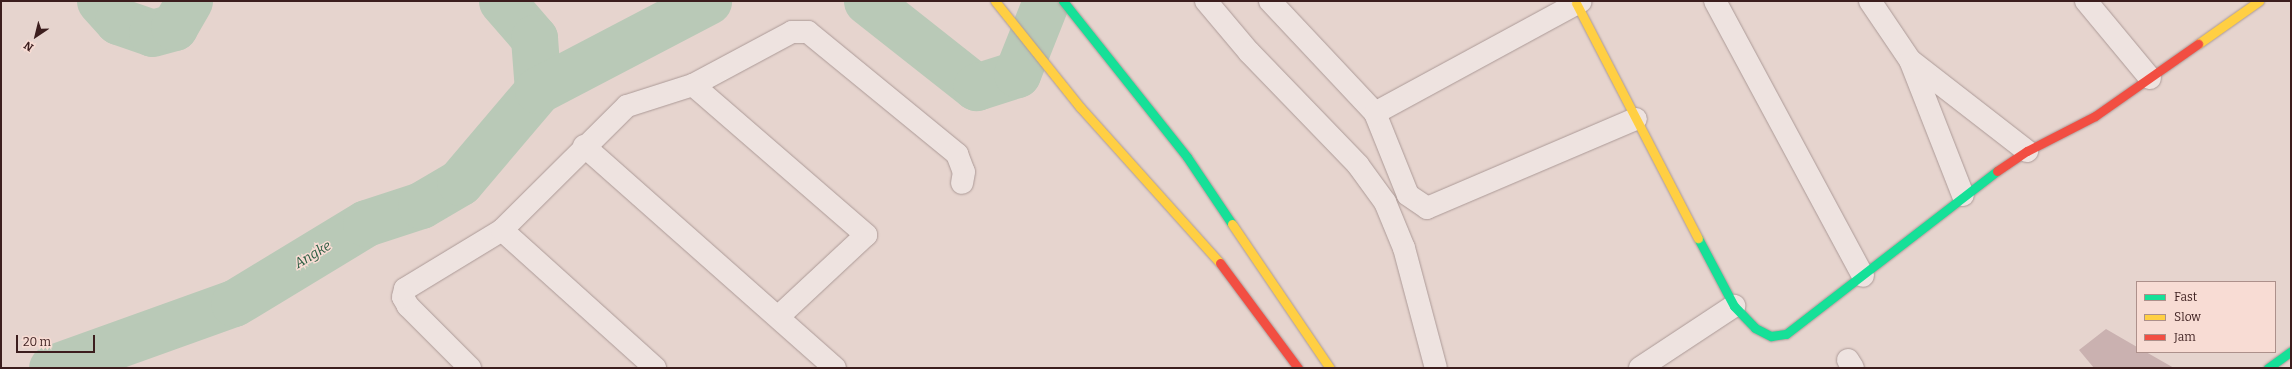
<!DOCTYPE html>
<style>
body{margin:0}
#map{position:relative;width:2292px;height:369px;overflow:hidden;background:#e6d4ce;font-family:Bitter,serif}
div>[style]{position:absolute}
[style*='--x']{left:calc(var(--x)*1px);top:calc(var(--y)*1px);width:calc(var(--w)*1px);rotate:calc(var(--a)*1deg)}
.river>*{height:47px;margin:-23.5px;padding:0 23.5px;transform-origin:23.5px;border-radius:23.5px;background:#b9c9b7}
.building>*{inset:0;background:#cab1b0}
.roads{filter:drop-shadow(0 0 1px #ac9a97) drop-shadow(0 0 1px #ac9a97)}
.street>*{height:22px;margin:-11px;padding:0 11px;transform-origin:11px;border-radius:11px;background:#eee3e0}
.fast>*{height:9px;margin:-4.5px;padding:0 4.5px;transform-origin:4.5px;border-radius:4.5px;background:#16e098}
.slow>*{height:9px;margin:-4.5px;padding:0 4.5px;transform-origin:4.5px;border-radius:4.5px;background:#ffcf43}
.jam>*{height:9px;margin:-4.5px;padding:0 4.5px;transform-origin:4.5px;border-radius:4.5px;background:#f24e42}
span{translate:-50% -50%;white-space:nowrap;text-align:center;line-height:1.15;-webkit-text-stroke:3px #f8dcd4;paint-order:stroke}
.water-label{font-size:14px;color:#2c5d42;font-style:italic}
.frame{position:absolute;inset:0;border:2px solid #3c1e1e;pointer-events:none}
.legend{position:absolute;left:2136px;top:281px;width:140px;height:72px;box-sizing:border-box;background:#f8dcd4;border:1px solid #ad908b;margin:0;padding:5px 7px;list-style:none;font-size:12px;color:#3c1e1e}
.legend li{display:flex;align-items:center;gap:8px;height:20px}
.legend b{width:20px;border:1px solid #ad908b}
.north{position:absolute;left:16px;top:16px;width:40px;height:40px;-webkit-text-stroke:3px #f8dcd4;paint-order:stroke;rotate:215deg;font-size:11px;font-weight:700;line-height:16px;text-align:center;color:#3c1e1e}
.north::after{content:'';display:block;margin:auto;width:14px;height:18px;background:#3c1e1e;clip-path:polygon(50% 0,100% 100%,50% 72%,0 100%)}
.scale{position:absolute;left:16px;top:335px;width:79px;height:18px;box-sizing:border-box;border:2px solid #3c1e1e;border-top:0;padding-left:5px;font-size:12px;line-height:14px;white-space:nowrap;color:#3c1e1e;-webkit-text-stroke:3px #f8dcd4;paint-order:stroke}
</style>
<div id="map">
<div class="river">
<div style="--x:100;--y:1;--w:27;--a:48"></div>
<div style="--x:118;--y:21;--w:36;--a:19"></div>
<div style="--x:152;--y:33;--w:23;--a:-15"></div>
<div style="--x:174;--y:27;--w:30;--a:-60"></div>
<div style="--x:502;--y:1;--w:49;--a:49.1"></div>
<div style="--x:534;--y:38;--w:52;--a:85.6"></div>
<div style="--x:867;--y:1;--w:139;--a:38.3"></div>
<div style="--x:976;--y:87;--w:43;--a:-17.6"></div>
<div style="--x:1017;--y:74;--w:79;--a:-68.3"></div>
<div style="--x:52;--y:368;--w:193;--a:-19.7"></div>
<div style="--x:234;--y:303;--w:154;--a:-31.2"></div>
<div style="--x:366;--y:223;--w:58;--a:-18.1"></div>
<div style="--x:421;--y:205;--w:45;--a:-30.5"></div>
<div style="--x:460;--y:182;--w:121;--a:-49.7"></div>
<div style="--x:538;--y:90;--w:192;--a:-27.6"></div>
</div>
<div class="building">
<div style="clip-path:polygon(2106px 329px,2137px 347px,2137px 352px,2146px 352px,2174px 368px,2094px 368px,2079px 350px)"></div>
</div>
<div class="roads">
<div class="street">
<div style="--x:1206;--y:1;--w:67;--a:49.9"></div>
<div style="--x:1249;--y:52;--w:157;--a:46"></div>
<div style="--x:1358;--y:165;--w:46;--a:53.9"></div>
<div style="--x:1385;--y:202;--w:50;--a:67.6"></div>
<div style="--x:1404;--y:248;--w:124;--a:75.1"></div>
<div style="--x:1270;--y:1;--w:154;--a:46.8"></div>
<div style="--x:1375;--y:113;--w:88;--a:68.1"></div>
<div style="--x:1408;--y:195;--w:23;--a:34"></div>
<div style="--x:1427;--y:208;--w:227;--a:-23.1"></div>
<div style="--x:1715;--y:1;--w:312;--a:61.7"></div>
<div style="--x:1870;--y:1;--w:71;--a:55.9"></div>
<div style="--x:1910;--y:60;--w:145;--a:68.6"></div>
<div style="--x:2086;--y:1;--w:100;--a:50.3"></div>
<div style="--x:1911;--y:61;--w:147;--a:37.8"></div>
<div style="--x:693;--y:85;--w:229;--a:40.9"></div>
<div style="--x:866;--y:235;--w:119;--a:137"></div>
<div style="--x:1375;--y:113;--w:234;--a:-28.5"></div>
<div style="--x:584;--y:146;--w:335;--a:41.5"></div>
<div style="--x:502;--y:230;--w:206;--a:42"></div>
<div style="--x:1848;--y:360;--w:9;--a:58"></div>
<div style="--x:470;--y:368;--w:88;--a:-135"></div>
<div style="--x:408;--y:306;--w:10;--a:-119"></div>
<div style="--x:403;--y:297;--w:8;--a:-76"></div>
<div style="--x:405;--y:289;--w:114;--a:-31.3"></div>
<div style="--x:502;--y:230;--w:176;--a:-44.8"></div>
<div style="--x:627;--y:106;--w:69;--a:-17.7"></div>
<div style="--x:693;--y:85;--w:112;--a:-28.2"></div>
<div style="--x:792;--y:32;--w:16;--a:0"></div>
<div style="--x:808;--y:32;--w:193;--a:39.3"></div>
<div style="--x:957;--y:154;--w:19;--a:69"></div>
<div style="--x:964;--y:172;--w:11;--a:100"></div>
<div style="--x:1640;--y:368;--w:113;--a:-33.4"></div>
</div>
<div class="fast">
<div style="--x:1063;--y:1;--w:199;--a:51.5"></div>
<div style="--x:1187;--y:157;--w:81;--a:56.1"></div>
<div style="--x:1698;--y:238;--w:77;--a:62.1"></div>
<div style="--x:1734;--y:306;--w:30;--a:46"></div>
<div style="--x:1755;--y:328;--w:18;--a:27"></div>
<div style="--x:1771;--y:336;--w:15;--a:-8"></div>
<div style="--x:1786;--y:334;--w:267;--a:-37.7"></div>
<div style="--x:2268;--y:368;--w:29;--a:-36"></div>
</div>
<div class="slow">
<div style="--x:995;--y:1;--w:136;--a:51.3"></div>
<div style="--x:1080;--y:107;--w:210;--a:48.1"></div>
<div style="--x:1576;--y:3;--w:265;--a:62.6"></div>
<div style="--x:2198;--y:44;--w:75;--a:-35.2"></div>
<div style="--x:1232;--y:224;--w:174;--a:55.8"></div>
</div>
<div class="jam">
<div style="--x:1997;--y:171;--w:36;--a:-34"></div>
<div style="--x:2027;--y:151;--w:76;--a:-27.2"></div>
<div style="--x:2095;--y:116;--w:126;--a:-35"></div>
<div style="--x:1220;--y:263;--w:131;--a:53.4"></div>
</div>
</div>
<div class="water-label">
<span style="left:313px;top:255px;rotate:-31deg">Angke</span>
</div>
<div class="frame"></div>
<ul class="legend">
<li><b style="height:5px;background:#16e098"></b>Fast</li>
<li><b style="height:5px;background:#ffcf43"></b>Slow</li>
<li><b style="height:5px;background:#f24e42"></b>Jam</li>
</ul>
<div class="north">N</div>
<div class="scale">20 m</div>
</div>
